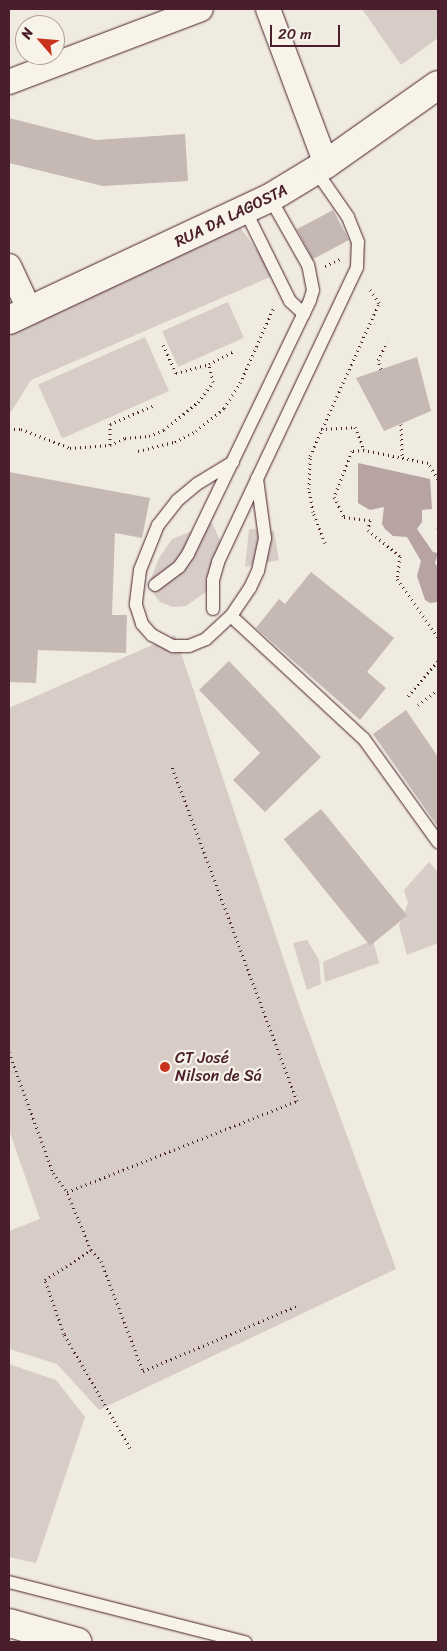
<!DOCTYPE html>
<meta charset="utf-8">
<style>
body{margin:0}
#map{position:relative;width:447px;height:1651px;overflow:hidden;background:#f0ebe0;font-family:Sriracha,sans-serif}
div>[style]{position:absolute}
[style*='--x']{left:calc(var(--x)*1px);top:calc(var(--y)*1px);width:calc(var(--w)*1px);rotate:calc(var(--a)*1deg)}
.green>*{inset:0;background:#d8cdc6;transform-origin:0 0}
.water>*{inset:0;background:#b7a4a2}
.building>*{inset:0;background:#c6b8b3;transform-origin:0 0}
.path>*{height:3px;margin-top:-1.5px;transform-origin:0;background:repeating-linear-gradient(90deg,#4a1f2b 0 1px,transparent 0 5px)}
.roads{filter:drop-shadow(0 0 1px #4a1f2b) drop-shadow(0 0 1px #4a1f2b)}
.service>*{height:12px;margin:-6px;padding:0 6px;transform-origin:6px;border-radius:6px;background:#f7f3e8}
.minor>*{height:24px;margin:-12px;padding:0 12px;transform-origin:12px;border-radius:12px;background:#f7f3e8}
.tertiary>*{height:28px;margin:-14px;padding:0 14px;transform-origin:14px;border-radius:14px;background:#f7f3e8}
.primary>*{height:28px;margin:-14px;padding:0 14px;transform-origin:14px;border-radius:14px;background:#f7f3e8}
.dots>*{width:14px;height:14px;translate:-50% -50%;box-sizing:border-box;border:2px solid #f7f3e8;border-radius:50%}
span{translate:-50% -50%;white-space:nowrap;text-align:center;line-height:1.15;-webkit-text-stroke:4.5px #f7f3e8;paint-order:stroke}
.street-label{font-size:16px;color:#4a1f2b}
.poi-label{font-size:16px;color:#4a1f2b}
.left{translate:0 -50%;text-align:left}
.frame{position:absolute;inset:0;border:10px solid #4a1f2b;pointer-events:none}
.north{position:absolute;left:15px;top:15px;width:50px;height:50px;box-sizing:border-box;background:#f7f3e8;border:1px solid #b29e9c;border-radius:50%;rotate:297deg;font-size:14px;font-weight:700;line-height:20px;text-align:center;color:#4a1f2b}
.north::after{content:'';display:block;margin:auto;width:18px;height:22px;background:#c8321e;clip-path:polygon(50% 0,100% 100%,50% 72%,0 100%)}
.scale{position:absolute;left:270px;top:25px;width:70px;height:22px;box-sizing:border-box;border:2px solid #4a1f2b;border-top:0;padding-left:6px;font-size:15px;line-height:18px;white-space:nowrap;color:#4a1f2b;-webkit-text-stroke:4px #f7f3e8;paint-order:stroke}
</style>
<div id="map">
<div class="green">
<div style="clip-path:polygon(362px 9px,438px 9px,438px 38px,401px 65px)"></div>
<div style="clip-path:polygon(240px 227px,275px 275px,31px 380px,9px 415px,9px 328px)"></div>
<div style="left:228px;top:302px;width:39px;height:72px;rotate:66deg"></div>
<div style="left:145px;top:337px;width:59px;height:117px;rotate:66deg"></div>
<div style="clip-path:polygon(212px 523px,220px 540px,220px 572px,206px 592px,186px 606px,173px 607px,160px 602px,148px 586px,159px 558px,172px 539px)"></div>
<div style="clip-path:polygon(249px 529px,274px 531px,279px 560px,245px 567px)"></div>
<div style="clip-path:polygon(175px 635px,299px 1005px,396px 1269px,99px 1410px,57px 1364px,9px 1349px,9px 1231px,40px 1219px,9px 1130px,9px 708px)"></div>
<div style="clip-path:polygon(429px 862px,438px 872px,438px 943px,407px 955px,399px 926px,408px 903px,404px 890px)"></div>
<div style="clip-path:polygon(307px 940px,319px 960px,321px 984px,307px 990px,293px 943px)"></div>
<div style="clip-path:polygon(373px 940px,379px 963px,325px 982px,323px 962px)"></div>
<div style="clip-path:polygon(9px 1364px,56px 1380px,85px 1417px,36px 1563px,9px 1557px)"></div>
</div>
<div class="water">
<div style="clip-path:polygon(358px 463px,430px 479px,432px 509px,422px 510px,422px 522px,417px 529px,433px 552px,438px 553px,435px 563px,438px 568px,438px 602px,430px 603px,425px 600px,417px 576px,421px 561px,407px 537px,393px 536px,385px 529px,382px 524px,384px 507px,370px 510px,358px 503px)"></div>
</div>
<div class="building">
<div style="clip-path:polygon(9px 118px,96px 140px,185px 134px,188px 181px,103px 186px,9px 163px)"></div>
<div style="left:333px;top:210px;width:34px;height:41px;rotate:62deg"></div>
<div style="clip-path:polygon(417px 357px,431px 411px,384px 431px,356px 378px)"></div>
<div style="clip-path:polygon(9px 472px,150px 498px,142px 538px,115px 533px,112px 615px,127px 615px,126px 653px,38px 650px,36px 683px,9px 682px)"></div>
<div style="clip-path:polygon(311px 572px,394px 638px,367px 672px,386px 688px,360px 720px,256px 628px,279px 599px,285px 604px)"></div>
<div style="clip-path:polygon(229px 661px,321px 757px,265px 812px,233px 780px,260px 753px,199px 690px)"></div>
<div style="clip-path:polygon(406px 710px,438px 757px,438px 827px,373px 734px)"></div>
<div style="left:321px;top:809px;width:137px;height:48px;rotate:51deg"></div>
</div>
<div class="path">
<div style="--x:325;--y:266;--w:17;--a:-25"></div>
<div style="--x:163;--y:345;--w:31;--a:65"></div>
<div style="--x:176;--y:373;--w:34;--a:-15"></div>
<div style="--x:381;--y:369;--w:9;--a:-108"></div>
<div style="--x:378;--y:360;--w:20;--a:-63"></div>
<div style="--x:401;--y:424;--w:34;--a:88"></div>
<div style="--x:9;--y:429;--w:12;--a:0"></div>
<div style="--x:21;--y:429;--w:53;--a:21.2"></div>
<div style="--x:70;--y:448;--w:40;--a:-4.3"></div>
<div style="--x:110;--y:445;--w:17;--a:-25"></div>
<div style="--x:125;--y:438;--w:24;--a:-5"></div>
<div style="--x:149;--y:436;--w:16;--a:-22"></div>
<div style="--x:164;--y:430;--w:44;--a:-39.5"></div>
<div style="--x:198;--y:402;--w:25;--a:-53"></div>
<div style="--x:213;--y:382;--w:18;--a:-103"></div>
<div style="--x:209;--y:364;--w:27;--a:-27"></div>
<div style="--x:321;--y:429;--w:34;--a:-3"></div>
<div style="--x:355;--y:427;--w:24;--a:68"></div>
<div style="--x:110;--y:445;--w:21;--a:-90"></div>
<div style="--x:110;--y:424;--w:49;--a:-22.9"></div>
<div style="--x:138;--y:451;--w:38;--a:-14"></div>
<div style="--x:175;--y:442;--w:24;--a:-28"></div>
<div style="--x:196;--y:431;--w:36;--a:-39"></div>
<div style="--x:224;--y:408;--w:30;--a:-57"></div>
<div style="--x:240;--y:383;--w:83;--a:-65.9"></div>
<div style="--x:438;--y:479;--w:19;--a:-122"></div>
<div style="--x:428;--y:463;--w:65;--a:-168.5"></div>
<div style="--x:364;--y:450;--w:12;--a:175"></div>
<div style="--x:352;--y:451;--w:49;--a:111.4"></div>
<div style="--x:334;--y:497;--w:22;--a:63"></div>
<div style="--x:344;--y:517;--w:26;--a:7"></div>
<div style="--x:370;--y:520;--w:10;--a:101"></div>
<div style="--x:368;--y:530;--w:41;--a:39.1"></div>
<div style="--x:400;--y:556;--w:23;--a:97"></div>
<div style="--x:397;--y:579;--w:71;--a:54.7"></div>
<div style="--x:438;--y:528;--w:4;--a:90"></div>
<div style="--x:325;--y:543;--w:33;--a:-111"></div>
<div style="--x:313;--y:512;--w:23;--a:-100"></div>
<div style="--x:309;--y:489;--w:33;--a:-88"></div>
<div style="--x:310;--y:456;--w:168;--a:-65.7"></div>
<div style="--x:379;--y:303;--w:20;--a:-123"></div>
<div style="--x:408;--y:696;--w:46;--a:-49.4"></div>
<div style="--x:418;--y:705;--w:25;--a:-37"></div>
<div style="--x:9;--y:1052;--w:129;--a:70"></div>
<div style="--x:53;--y:1173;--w:24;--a:54"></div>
<div style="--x:91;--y:1250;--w:15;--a:48"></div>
<div style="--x:101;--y:1261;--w:118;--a:69.1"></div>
<div style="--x:143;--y:1371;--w:169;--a:-22.9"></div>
<div style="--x:130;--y:1448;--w:132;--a:-120.1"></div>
<div style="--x:64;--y:1334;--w:57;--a:-109.4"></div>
<div style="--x:45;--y:1280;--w:55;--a:-33.1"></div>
<div style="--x:91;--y:1250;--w:63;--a:-112.5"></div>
<div style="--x:67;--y:1192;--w:247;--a:-21.6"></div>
<div style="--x:297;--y:1101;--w:358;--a:-110.5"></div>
</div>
<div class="roads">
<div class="service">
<div style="--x:245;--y:210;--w:102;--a:63.7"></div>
<div style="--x:290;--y:301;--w:19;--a:43"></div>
<div style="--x:233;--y:462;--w:42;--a:148.6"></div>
<div style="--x:197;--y:484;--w:26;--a:140"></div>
<div style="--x:177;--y:501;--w:31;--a:128"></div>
<div style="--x:158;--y:525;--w:48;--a:111.8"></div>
<div style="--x:140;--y:570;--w:35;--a:97"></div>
<div style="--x:136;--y:605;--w:20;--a:72"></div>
<div style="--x:142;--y:624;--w:15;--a:48"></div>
<div style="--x:152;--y:635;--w:24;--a:28"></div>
<div style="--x:173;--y:646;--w:16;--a:0"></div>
<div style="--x:189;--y:646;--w:18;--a:-22"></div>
<div style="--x:206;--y:639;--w:34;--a:-43"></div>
<div style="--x:231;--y:616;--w:34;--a:-56"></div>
<div style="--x:250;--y:588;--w:19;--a:-65"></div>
<div style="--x:258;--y:571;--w:34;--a:-78"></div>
<div style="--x:265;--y:538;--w:60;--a:-97.7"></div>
<div style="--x:257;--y:479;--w:234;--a:-64.7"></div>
<div style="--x:357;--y:267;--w:25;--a:-88"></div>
<div style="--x:358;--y:242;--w:27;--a:-112"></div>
<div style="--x:348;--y:217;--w:56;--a:-124.8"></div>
<div style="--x:155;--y:585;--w:30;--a:-37"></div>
<div style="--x:179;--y:567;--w:16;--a:-55"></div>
<div style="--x:188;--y:554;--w:282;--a:-64.3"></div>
<div style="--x:310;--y:300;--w:10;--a:-73"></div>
<div style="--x:313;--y:290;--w:25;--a:-101"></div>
<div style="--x:308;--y:265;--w:77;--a:-119.6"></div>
<div style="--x:213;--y:609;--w:29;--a:-90"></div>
<div style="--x:213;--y:580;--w:19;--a:-74"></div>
<div style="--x:218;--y:562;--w:92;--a:-64.8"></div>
<div style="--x:231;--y:616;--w:181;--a:42.8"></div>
<div style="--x:364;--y:739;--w:127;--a:54.3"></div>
<div style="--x:9;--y:1582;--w:244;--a:14.3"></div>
</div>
<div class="minor">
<div style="--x:268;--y:9;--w:165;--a:69.5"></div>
<div style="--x:9;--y:82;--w:205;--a:-20.8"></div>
<div style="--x:9;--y:266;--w:50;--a:65"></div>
</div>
<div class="tertiary">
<div style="--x:9;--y:320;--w:288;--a:-25.1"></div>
<div style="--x:270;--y:198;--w:66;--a:-31.3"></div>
<div style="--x:326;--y:164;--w:137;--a:-35.2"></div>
</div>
<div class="primary">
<div style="--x:9;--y:1623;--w:71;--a:15.6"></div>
</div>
</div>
<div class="dots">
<div style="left:165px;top:1067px;background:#c8321e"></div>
</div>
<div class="street-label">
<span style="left:231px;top:216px;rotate:-26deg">RUA DA LAGOSTA</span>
</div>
<div class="poi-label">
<span class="left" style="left:175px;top:1067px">CT José<br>Nilson de Sá</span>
</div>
<div class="frame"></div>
<div class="north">N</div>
<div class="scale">20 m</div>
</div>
